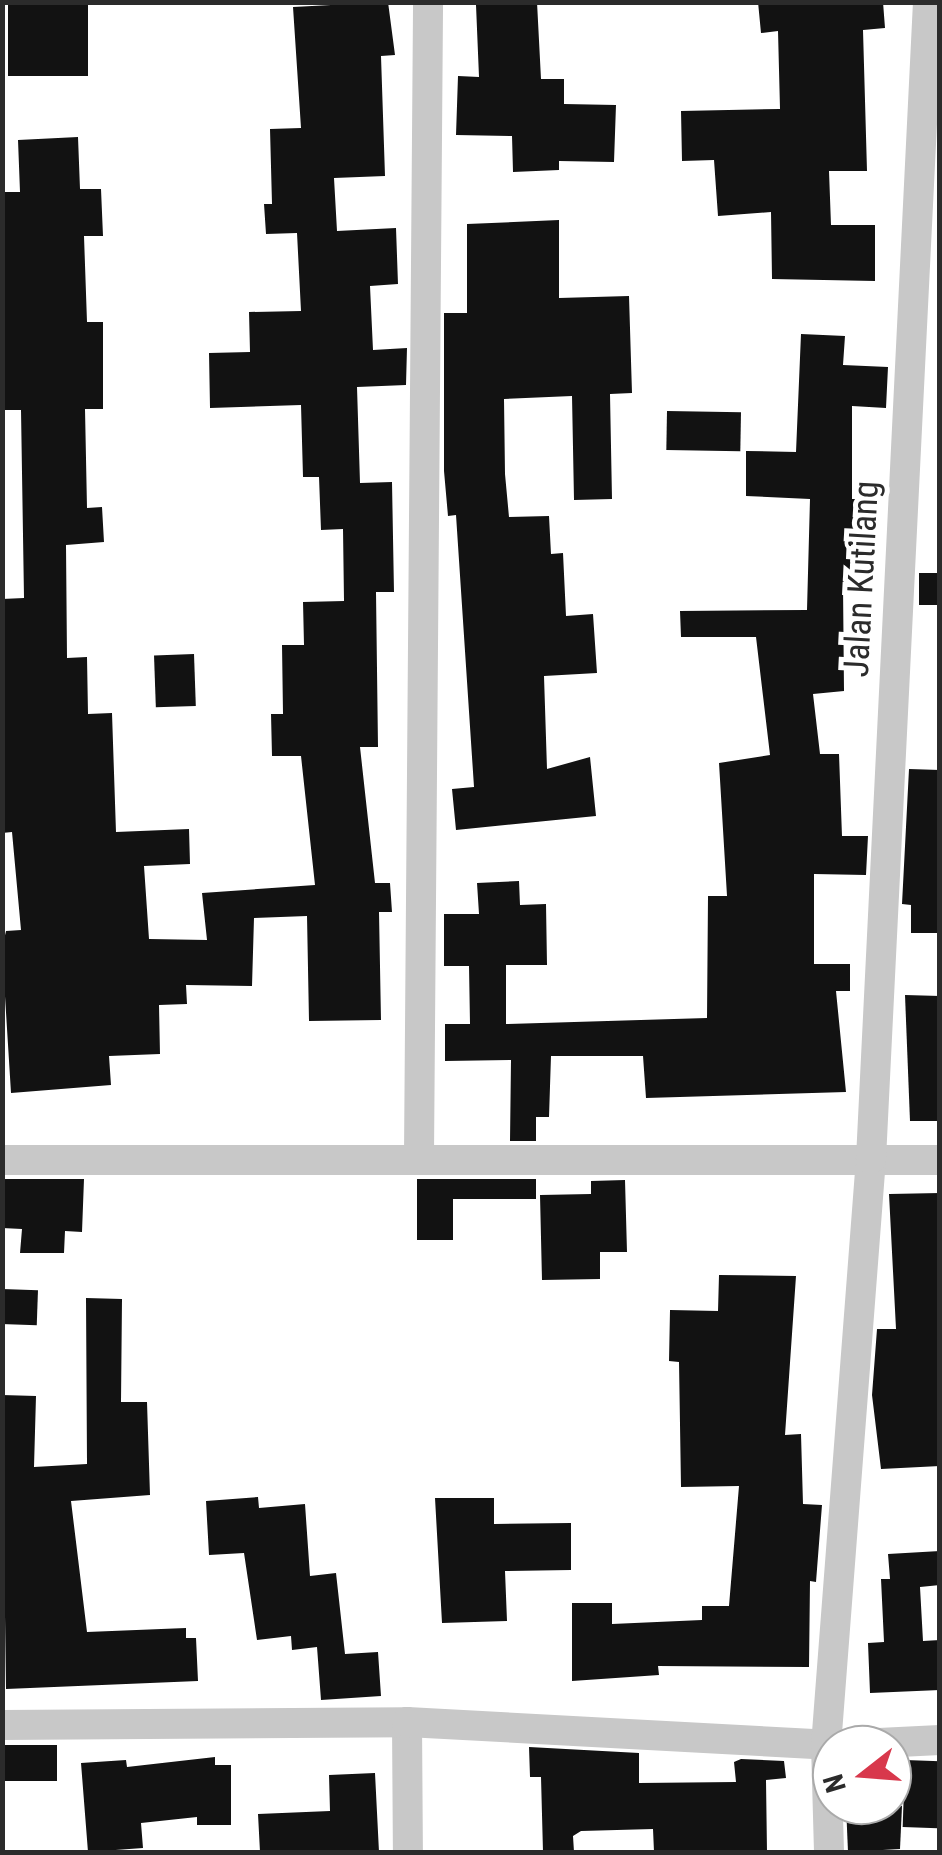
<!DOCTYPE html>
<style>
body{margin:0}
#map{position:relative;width:942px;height:1855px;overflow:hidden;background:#fff;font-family:"Roboto Condensed",sans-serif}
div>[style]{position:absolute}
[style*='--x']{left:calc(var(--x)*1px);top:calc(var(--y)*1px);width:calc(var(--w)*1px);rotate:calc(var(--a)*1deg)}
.building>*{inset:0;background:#121212;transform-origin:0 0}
.minor>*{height:30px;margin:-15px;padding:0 15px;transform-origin:15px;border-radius:15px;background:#c8c8c8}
span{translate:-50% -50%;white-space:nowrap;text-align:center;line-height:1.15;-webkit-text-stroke:10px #fff;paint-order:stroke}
.street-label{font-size:35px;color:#2b2b2b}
.frame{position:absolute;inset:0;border:5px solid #2b2b2b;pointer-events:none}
.north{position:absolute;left:812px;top:1725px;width:100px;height:100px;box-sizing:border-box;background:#fff;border:2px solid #aaa;border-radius:50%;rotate:253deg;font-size:28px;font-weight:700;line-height:40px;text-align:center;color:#2b2b2b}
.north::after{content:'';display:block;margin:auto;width:35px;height:45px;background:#d8384c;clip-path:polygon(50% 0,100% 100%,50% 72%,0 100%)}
</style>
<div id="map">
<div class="building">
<div style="left:8px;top:2px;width:80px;height:74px"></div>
<div style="clip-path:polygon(388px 2px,395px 55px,381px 56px,385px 176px,334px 178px,337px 231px,396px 228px,398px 284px,370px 286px,373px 350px,407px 348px,406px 385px,357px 387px,360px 483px,392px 482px,394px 592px,376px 592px,378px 747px,360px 747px,375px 883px,390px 883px,392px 912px,379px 912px,381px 1020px,309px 1021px,307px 916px,254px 918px,252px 986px,186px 985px,187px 1004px,159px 1005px,160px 1054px,109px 1056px,111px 1085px,11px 1093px,2px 948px,6px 931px,21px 930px,12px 832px,2px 833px,2px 599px,24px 598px,21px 410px,2px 410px,2px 192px,20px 192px,18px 140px,78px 137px,80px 189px,101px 189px,103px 236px,84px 236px,87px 322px,103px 322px,103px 409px,85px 409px,87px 508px,102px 507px,104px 542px,66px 545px,67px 658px,87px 657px,88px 714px,112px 713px,116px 832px,189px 829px,190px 864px,144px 866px,149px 939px,207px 940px,202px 893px,315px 885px,301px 756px,272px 756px,271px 714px,283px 714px,282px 645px,304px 645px,303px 602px,344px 601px,343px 529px,321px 530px,319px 477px,303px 477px,301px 405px,210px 408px,209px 353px,250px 352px,249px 312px,301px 311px,297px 233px,266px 234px,264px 204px,272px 204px,270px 129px,301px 128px,293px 7px)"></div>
<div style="clip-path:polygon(537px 2px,541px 79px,564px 79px,564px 104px,616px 105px,614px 162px,559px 161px,559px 170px,513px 172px,512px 136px,456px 135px,458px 76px,479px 77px,476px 5px)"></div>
<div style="clip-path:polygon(758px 2px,883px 2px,885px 28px,863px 30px,867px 171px,829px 171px,831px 225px,875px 225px,875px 281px,772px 279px,771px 212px,718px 216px,714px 160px,682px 161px,681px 111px,780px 109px,778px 31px,761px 33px)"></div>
<div style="clip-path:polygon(559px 220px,559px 298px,629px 296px,632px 393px,610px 394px,612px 499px,574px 500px,572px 396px,504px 399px,505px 474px,509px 517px,549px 516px,551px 554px,563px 553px,566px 616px,593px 614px,597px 673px,544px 676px,547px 769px,590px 757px,596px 816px,456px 830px,452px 789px,474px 787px,456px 515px,448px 516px,444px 471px,444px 313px,467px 313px,467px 224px)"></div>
<div style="clip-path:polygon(801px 334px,845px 336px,843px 365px,888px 367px,886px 408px,852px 406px,852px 499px,859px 499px,859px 524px,868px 524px,867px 586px,843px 585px,844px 691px,813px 694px,820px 754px,839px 754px,842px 836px,868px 836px,866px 875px,814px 874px,814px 964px,850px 964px,850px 991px,836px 991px,846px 1092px,646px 1098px,643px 1056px,551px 1056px,549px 1117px,536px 1117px,536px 1141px,510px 1141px,511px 1060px,445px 1061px,445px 1024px,470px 1024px,469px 966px,444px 966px,444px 914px,479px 914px,477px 883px,519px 881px,520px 905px,546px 904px,547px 965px,506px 965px,506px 1024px,707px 1018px,708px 896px,727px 896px,719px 763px,770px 755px,756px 637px,681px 637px,680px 611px,807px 610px,810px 499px,746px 496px,746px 451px,796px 452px)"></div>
<div style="left:667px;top:411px;width:74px;height:39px;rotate:1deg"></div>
<div style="left:919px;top:573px;width:21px;height:32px"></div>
<div style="left:194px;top:654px;width:52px;height:40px;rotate:88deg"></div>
<div style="clip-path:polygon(909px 769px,940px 770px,940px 933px,911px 933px,911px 905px,902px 904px)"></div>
<div style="clip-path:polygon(905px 995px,940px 996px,940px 1121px,910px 1121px)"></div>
<div style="clip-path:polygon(2px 1179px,84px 1179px,82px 1232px,65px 1231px,64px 1253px,20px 1253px,22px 1229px,2px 1228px)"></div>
<div style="clip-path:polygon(417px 1179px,536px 1179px,536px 1199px,453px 1199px,453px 1240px,417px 1240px)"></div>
<div style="clip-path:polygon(625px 1180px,627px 1252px,600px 1252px,600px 1279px,542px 1280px,540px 1195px,591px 1194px,591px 1181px)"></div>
<div style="clip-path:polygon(940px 1193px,940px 1466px,881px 1469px,872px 1395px,877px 1329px,896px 1329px,889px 1194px)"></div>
<div style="clip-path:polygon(719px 1275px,796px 1276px,785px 1435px,801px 1434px,803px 1504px,822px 1505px,816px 1582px,810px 1581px,809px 1667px,658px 1666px,659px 1675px,572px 1681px,572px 1603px,612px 1603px,612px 1624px,702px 1620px,702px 1606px,729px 1606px,739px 1486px,681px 1487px,679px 1362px,669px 1361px,670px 1310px,718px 1311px)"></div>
<div style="left:2px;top:1289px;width:36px;height:35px;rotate:2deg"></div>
<div style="clip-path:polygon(86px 1298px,122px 1299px,121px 1402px,147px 1402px,150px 1495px,71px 1501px,87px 1632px,186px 1628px,186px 1638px,196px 1638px,198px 1681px,6px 1689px,2px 1395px,36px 1396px,34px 1467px,87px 1464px)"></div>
<div style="clip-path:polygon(258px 1497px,259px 1508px,305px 1504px,310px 1576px,336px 1573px,345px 1654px,378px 1652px,381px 1696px,321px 1700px,317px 1647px,292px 1650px,291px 1636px,257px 1640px,244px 1553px,209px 1555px,206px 1501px)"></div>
<div style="clip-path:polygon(435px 1498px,494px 1498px,494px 1524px,571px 1523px,571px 1570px,505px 1571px,507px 1621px,442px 1623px)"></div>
<div style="clip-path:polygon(940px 1551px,940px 1585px,920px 1587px,923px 1641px,940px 1640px,940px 1690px,870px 1693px,868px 1643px,884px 1642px,881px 1579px,890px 1579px,888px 1554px)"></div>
<div style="left:57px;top:1745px;width:36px;height:55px;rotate:90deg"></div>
<div style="clip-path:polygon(529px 1747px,639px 1753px,639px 1783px,736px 1782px,734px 1762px,741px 1759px,784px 1761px,786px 1778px,766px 1780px,767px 1852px,654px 1852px,653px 1829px,581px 1831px,573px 1836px,574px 1852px,543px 1852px,541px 1777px,530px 1777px)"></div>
<div style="clip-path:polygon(215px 1757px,215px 1765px,231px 1765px,231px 1825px,197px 1825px,197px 1817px,141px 1823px,143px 1848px,88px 1852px,81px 1763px,126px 1760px,127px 1767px)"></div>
<div style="left:905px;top:1760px;width:35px;height:67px;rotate:2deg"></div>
<div style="clip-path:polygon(375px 1773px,379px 1852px,260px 1852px,258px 1814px,330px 1811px,329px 1775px)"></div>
<div style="clip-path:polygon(846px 1805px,902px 1806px,900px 1849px,848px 1852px)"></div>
</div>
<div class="minor">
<div style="--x:419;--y:1155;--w:1153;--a:-89.55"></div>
<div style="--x:2;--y:1160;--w:938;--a:0"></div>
<div style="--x:407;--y:1722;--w:130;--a:89.6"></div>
<div style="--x:2;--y:1725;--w:405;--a:-0.4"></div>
<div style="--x:407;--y:1722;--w:426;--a:3.1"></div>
<div style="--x:838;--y:1745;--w:102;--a:-2.8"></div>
<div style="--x:829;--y:1852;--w:106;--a:-91.6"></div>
<div style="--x:826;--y:1746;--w:589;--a:-85.62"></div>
<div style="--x:871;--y:1159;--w:1158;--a:-87.18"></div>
</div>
<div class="street-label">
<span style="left:862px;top:579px;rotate:-87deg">Jalan Kutilang</span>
</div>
<div class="frame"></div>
<div class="north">N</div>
</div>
